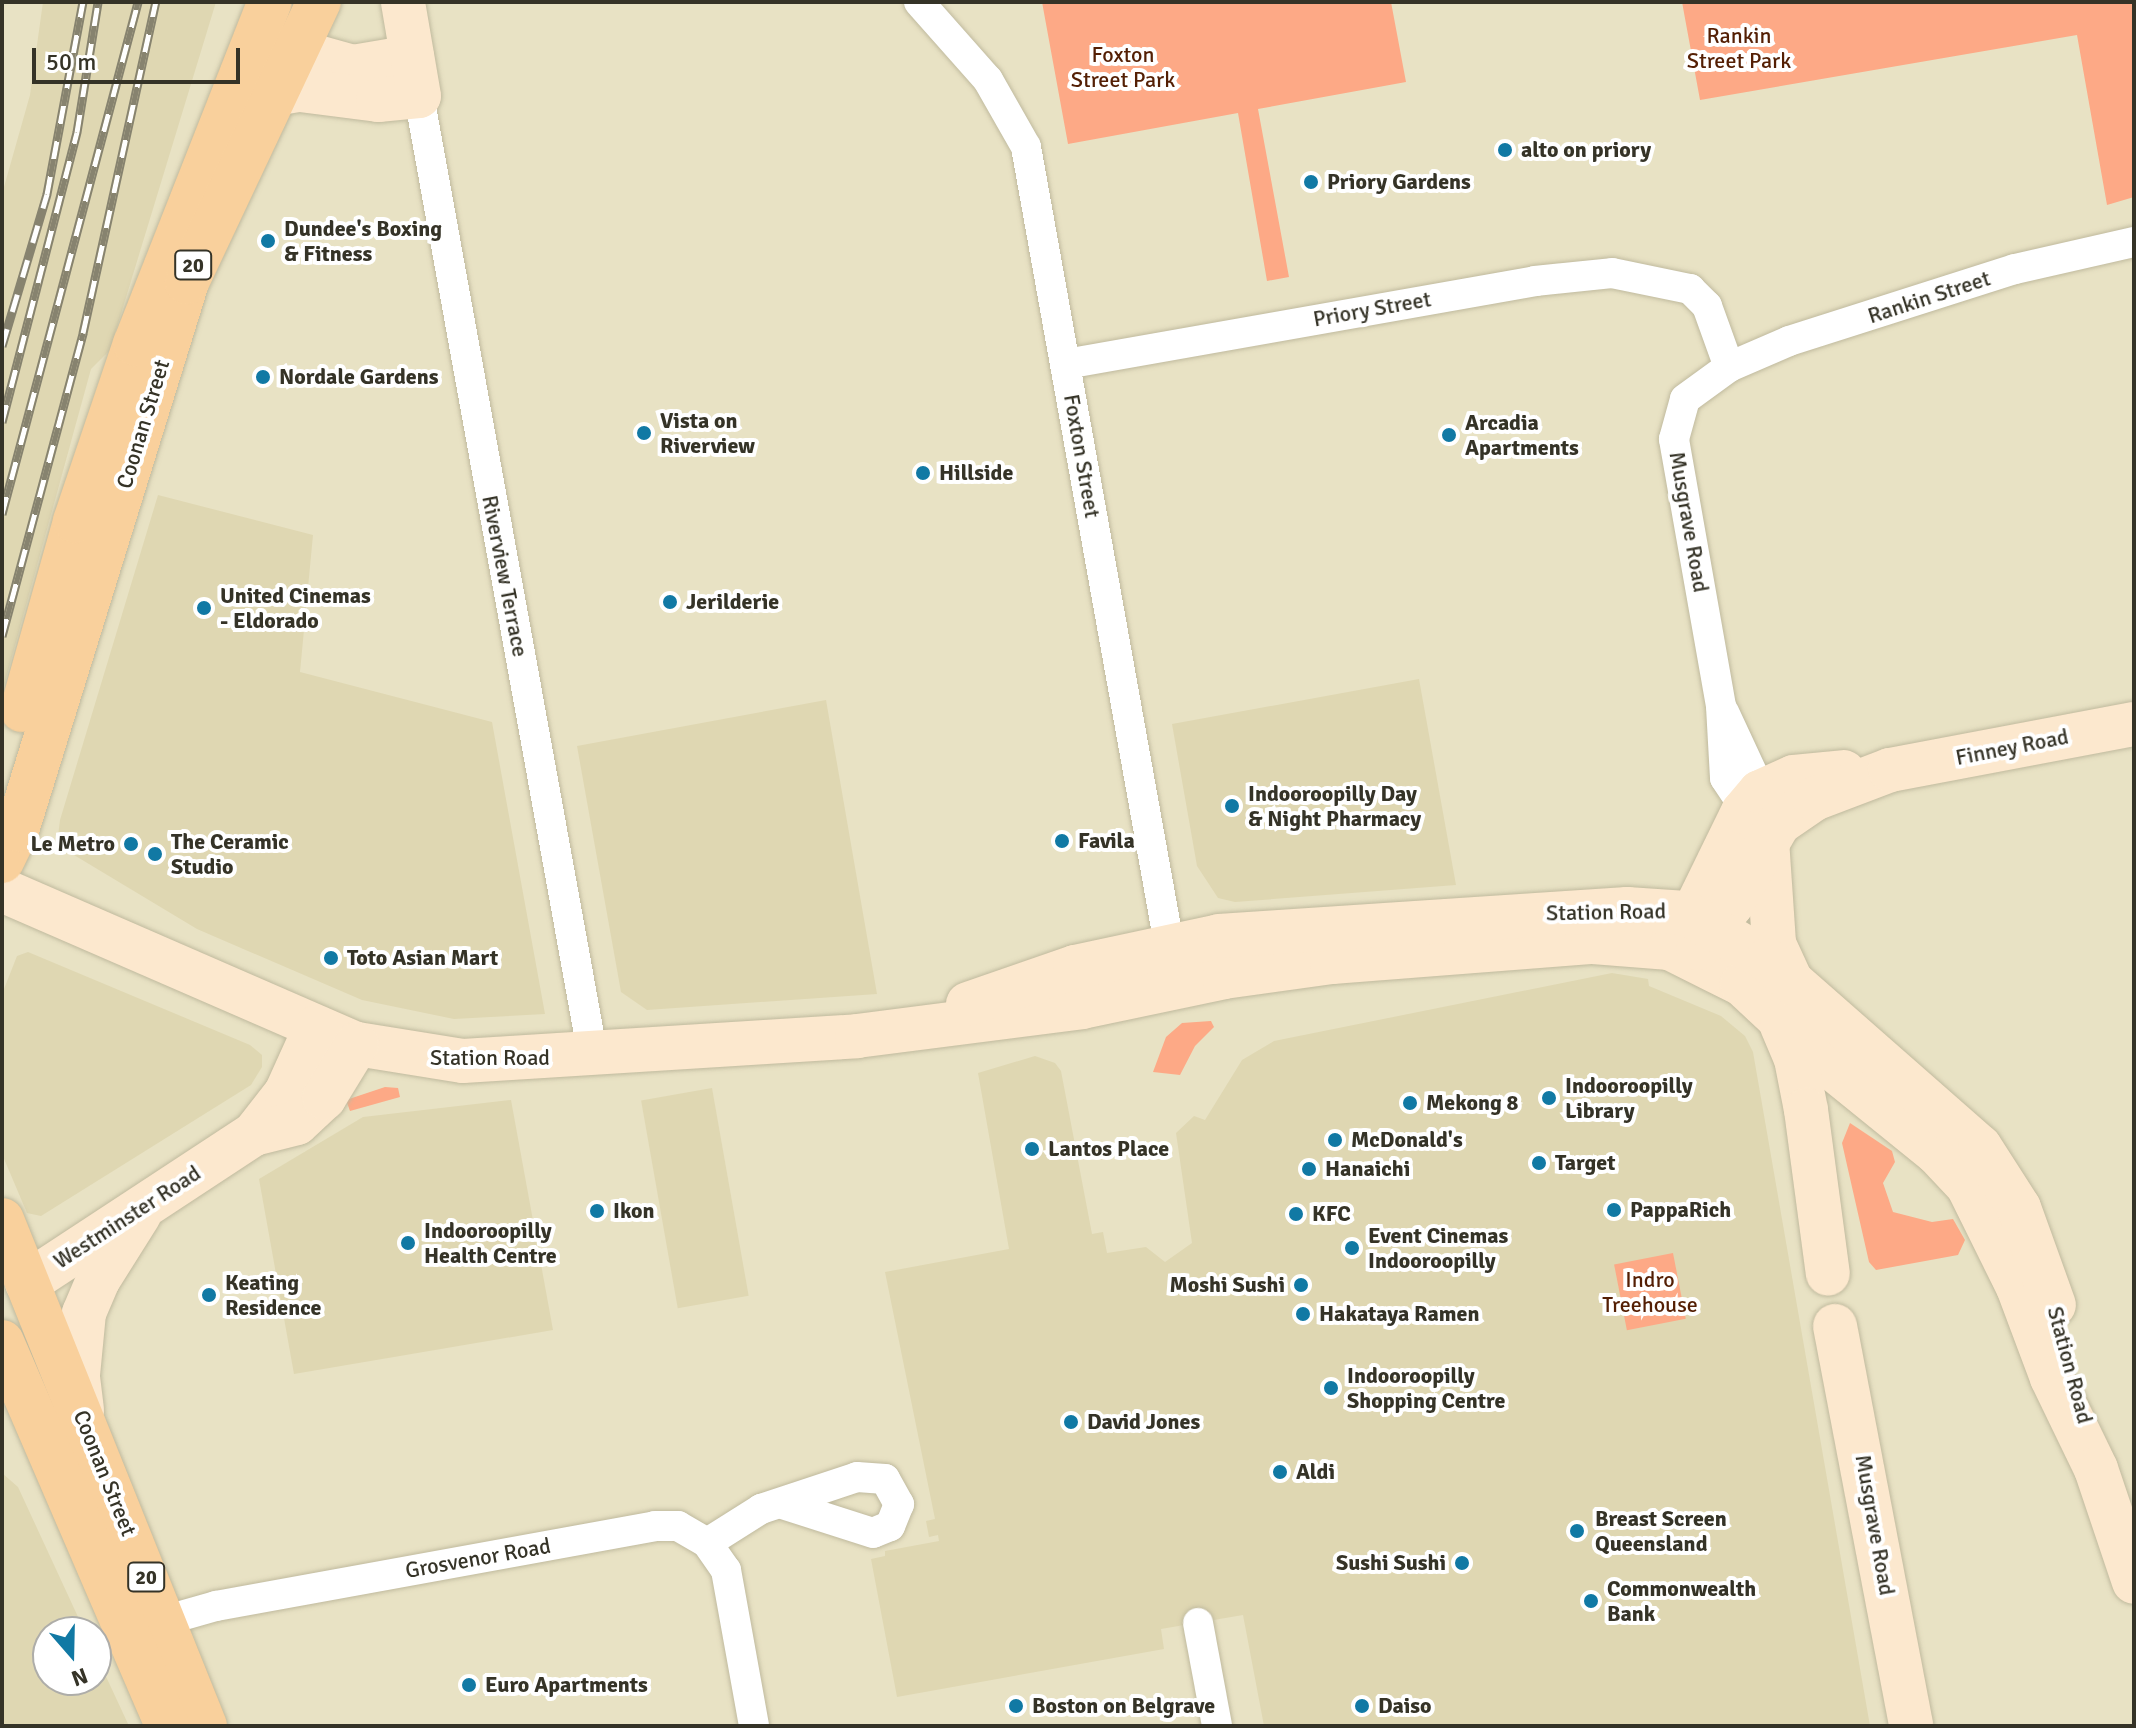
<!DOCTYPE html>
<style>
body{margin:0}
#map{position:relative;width:2136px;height:1728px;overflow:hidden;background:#e8e2c4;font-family:Signika,sans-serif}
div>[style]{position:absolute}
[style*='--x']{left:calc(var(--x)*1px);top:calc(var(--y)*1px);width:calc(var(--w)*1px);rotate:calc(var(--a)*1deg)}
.built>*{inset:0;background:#dfd7b2;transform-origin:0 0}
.green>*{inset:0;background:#fda986;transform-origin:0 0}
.roads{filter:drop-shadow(0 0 2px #c0ba9e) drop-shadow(0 0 2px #c0ba9e)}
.street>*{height:30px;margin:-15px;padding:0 15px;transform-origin:15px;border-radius:15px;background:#fff}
.secondary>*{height:44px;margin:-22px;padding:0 22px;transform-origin:22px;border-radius:22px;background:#fce8ce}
.primary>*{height:44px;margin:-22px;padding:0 22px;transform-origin:22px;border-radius:22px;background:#f9d09c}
.rail>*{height:9px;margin-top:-4.5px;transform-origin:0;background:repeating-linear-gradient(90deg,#fff 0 18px,#87836f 0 36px);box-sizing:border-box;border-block:2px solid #87836f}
.dots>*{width:22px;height:22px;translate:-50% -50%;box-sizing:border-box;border:4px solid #fff;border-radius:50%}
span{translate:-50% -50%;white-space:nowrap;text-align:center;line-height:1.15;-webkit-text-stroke:8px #fff;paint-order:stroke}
.shield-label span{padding:2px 6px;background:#fff;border:2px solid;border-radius:6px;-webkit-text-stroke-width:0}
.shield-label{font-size:20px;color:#353327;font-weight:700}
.park-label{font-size:22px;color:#541f04}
.poi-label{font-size:22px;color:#353327;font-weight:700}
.left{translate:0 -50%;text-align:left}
.right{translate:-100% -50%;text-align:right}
.street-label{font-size:22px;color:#353327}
.frame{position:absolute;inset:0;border:4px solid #353327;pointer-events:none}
.north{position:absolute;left:32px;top:1616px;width:80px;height:80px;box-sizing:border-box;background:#fff;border:2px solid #aeada9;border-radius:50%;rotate:160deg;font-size:22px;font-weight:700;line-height:32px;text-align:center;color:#353327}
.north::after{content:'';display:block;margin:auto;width:28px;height:36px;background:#1179a4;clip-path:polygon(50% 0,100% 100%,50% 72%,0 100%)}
.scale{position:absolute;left:32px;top:48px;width:208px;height:36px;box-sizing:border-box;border:4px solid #353327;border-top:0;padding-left:10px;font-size:24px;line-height:28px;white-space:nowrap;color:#353327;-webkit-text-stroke:6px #fff;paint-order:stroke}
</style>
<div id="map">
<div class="built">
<div style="clip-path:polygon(43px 2px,216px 2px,110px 350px,91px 369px,2px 693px,2px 194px,30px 95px)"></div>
<div style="clip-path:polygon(158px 495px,313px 535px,300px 672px,492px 722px,545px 1014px,454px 1019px,362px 1000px,197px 929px,64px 849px,58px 836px,60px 820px)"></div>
<div style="clip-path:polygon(1419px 679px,1456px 885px,1235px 902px,1218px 898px,1197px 866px,1172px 724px)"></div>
<div style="clip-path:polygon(826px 700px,877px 994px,647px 1010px,621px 992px,577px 746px)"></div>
<div style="clip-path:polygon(28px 952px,250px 1045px,262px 1055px,262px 1067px,251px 1085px,41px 1216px,27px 1213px,2px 1154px,2px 994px,17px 956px)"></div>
<div style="clip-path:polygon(1612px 973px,1648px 979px,1649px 986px,1721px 1016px,1745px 1036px,1753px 1052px,1870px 1726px,1264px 1726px,1243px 1615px,1161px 1629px,1164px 1649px,897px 1697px,871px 1559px,885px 1556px,885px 1551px,939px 1541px,938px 1535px,929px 1537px,926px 1521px,935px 1519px,885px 1272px,1009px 1249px,978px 1073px,1035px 1056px,1055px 1063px,1061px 1071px,1092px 1234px,1103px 1232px,1107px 1253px,1146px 1247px,1165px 1262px,1192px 1243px,1176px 1133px,1194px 1116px,1205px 1120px,1242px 1060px,1274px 1041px)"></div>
<div style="left:712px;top:1088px;width:211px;height:72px;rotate:80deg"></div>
<div style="clip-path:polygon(511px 1100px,553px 1330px,294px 1374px,259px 1179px,363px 1117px)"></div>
<div style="clip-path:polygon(2px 1473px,18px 1487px,85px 1632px,48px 1632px,48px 1680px,96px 1680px,96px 1655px,129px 1726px,2px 1726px)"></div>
</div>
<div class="green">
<div style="clip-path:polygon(1042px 2px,1391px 2px,1406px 82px,1258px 109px,1289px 277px,1267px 281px,1238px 113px,1068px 144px)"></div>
<div style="clip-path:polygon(1682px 2px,2134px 2px,2134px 197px,2107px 205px,2077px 35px,1700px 100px)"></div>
<div style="clip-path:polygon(1211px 1021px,1214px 1027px,1195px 1046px,1180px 1075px,1153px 1072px,1166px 1037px,1182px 1023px)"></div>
<div style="clip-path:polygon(385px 1087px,398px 1088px,400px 1097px,350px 1111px,346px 1100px)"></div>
<div style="clip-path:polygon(1850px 1123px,1892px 1151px,1895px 1162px,1883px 1183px,1893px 1212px,1932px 1222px,1953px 1219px,1965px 1240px,1958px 1255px,1876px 1270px,1869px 1262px,1842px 1143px)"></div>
<div style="left:1673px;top:1253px;width:67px;height:60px;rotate:79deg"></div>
</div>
<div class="roads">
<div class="street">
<div style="--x:919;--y:2;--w:104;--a:48.5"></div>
<div style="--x:988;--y:80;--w:77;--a:60.4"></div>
<div style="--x:1026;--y:147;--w:810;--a:79.83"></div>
<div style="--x:419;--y:96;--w:976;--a:79.73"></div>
<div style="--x:1066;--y:364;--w:476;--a:-10"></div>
<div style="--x:1535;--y:281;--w:77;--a:-5.9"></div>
<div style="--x:1612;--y:273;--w:80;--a:11.6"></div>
<div style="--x:1690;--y:289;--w:24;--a:45"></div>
<div style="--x:1707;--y:306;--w:65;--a:70.2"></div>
<div style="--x:1724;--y:712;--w:107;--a:65.1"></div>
<div style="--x:1766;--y:810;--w:24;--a:-168"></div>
<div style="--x:1743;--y:805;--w:32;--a:-124"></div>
<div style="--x:1725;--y:778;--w:72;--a:-93.2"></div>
<div style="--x:1721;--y:706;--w:271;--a:-100"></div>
<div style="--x:1674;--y:439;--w:41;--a:-74.6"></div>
<div style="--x:1685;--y:399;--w:54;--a:-36"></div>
<div style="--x:1729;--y:367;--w:65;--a:-23.4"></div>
<div style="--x:1789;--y:341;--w:237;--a:-17.7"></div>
<div style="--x:2015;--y:269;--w:122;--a:-12.8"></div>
<div style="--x:707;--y:1543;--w:33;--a:55"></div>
<div style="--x:726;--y:1570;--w:158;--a:79.8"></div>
<div style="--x:163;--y:1621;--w:55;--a:-15.8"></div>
<div style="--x:216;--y:1606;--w:446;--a:-10.3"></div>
<div style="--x:655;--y:1526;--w:23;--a:0"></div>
<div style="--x:678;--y:1526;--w:34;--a:30"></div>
<div style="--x:707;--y:1543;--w:64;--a:-32.2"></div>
<div style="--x:761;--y:1509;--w:101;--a:-18.4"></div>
<div style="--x:857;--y:1477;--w:28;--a:4"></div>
<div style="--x:885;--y:1479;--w:29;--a:61"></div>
<div style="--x:899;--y:1504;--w:24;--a:112"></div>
<div style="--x:890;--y:1526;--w:18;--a:158"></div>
<div style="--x:873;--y:1533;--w:96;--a:-162.3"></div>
<div style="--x:1198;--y:1623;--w:105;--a:79.5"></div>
</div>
<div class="secondary">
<div style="--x:299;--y:52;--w:56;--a:15.5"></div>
<div style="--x:353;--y:67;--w:60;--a:-9.6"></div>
<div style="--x:280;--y:93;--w:20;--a:-9"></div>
<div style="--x:300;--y:90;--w:79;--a:7.3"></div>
<div style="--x:378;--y:100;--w:41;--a:-5.6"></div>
<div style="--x:419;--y:96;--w:95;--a:-99.7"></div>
<div style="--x:1767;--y:840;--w:104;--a:86.1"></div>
<div style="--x:1774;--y:944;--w:41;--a:65.3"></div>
<div style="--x:2;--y:890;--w:387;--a:23.5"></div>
<div style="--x:357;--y:1044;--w:107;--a:9.1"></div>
<div style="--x:463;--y:1061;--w:395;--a:-3.6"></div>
<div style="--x:857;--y:1036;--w:227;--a:-7.3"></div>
<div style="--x:1082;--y:1007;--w:145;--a:-11.9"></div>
<div style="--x:1224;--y:977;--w:109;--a:-7.9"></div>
<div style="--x:1332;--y:962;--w:262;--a:-4.4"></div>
<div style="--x:1593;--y:942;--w:77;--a:4.5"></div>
<div style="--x:1670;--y:948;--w:80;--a:26.6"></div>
<div style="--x:1742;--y:984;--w:123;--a:43"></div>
<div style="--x:1832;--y:1068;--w:135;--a:39"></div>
<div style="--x:1937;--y:1153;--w:45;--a:46.8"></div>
<div style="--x:1968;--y:1186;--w:113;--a:63.7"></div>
<div style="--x:2018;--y:1287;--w:97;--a:69.5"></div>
<div style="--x:2052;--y:1378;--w:101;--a:64.2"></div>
<div style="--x:2096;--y:1469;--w:119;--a:71.4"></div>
<div style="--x:1700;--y:900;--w:98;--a:-64"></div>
<div style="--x:1743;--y:812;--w:26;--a:-50"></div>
<div style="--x:1760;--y:792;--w:37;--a:-24"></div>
<div style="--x:1794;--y:777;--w:50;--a:-5.7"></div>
<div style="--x:1698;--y:948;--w:56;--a:-52.3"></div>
<div style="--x:1732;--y:904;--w:94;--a:-59.9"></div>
<div style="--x:1779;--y:823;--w:42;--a:-34.4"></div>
<div style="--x:1814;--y:799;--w:81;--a:-20.9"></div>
<div style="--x:1890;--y:770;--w:248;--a:-10.7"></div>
<div style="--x:968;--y:1004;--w:113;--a:-19.1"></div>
<div style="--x:1075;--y:967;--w:147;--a:-12.1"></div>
<div style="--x:1219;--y:936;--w:409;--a:-3.8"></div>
<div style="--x:1627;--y:909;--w:59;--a:3.9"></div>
<div style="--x:1686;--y:913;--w:94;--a:30.1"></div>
<div style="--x:1767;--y:960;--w:283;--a:41.3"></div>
<div style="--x:1980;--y:1147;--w:72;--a:57.4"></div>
<div style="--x:2019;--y:1208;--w:103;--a:70.2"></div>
<div style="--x:1782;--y:1026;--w:36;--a:67"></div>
<div style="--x:1796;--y:1059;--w:52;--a:78.9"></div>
<div style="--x:1806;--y:1110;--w:165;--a:82.4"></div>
<div style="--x:254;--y:1134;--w:52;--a:-52"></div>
<div style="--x:286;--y:1093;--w:72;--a:-65.6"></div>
<div style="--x:27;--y:1283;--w:272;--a:-33.3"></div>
<div style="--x:254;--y:1134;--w:44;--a:-14.3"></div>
<div style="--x:297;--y:1123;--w:37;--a:-43"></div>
<div style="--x:324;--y:1098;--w:63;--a:-58.6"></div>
<div style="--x:1835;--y:1326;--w:407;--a:79.2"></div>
<div style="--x:82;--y:1410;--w:35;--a:-97"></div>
<div style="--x:78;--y:1375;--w:62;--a:-84.5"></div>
<div style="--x:84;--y:1313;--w:36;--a:-67"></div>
<div style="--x:98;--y:1280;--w:77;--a:-57.8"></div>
</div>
<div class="primary">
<div style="--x:22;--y:710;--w:196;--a:-74.3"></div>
<div style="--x:75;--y:521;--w:187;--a:-71.3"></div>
<div style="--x:135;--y:344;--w:368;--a:-68.5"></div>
<div style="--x:2;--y:861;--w:34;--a:-64"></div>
<div style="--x:17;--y:830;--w:574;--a:-72.77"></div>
<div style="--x:187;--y:282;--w:310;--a:-64.8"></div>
<div style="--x:2;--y:1220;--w:545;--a:68.14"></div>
<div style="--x:2;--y:1342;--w:418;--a:66.7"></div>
</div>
</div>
<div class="rail">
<div style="--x:2;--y:346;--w:159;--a:-73.5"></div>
<div style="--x:47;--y:194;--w:195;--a:-79.4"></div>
<div style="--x:2;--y:422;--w:300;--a:-75.5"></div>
<div style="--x:77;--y:132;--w:132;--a:-80.8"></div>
<div style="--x:2;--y:514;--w:530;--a:-75.12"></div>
<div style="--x:2;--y:636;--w:314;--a:-75"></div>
<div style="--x:83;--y:333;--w:339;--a:-77.6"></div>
</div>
<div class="dots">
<div style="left:1505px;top:150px;background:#1179a4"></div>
<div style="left:1311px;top:182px;background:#1179a4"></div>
<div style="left:268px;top:241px;background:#1179a4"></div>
<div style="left:263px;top:377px;background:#1179a4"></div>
<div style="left:644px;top:433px;background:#1179a4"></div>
<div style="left:1449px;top:435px;background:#1179a4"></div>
<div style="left:923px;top:473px;background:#1179a4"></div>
<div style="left:670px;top:602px;background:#1179a4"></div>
<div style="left:204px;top:608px;background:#1179a4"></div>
<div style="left:1232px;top:806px;background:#1179a4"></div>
<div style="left:1062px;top:841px;background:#1179a4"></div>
<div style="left:131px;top:844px;background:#1179a4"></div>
<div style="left:155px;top:854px;background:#1179a4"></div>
<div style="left:331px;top:958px;background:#1179a4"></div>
<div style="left:1549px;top:1098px;background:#1179a4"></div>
<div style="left:1410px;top:1103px;background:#1179a4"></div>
<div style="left:1335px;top:1140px;background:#1179a4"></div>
<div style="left:1032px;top:1149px;background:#1179a4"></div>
<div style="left:1539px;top:1163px;background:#1179a4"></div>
<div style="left:1309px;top:1169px;background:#1179a4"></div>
<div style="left:1614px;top:1210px;background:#1179a4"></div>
<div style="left:597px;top:1211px;background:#1179a4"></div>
<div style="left:1296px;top:1214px;background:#1179a4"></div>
<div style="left:408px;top:1243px;background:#1179a4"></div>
<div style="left:1352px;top:1248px;background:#1179a4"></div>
<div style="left:1301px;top:1285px;background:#1179a4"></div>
<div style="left:209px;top:1295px;background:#1179a4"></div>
<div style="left:1303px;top:1314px;background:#1179a4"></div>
<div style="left:1331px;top:1388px;background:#1179a4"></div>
<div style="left:1071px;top:1422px;background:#1179a4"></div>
<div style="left:1280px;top:1472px;background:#1179a4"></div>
<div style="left:1577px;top:1531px;background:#1179a4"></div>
<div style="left:1462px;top:1563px;background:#1179a4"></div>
<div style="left:1591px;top:1601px;background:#1179a4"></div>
<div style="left:469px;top:1685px;background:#1179a4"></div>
<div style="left:1016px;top:1706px;background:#1179a4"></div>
<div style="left:1362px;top:1706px;background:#1179a4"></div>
</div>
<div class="shield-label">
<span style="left:193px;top:265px">20</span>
<span style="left:146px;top:1577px">20</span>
</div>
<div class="park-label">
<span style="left:1739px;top:48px">Rankin<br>Street Park</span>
<span style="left:1123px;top:67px">Foxton<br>Street Park</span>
<span style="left:1650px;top:1292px">Indro<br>Treehouse</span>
</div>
<div class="poi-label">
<span class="left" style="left:1521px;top:150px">alto on priory</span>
<span class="left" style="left:1327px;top:182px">Priory Gardens</span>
<span class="left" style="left:284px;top:241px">Dundee's Boxing<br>&amp; Fitness</span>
<span class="left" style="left:279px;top:377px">Nordale Gardens</span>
<span class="left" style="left:660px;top:433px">Vista on<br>Riverview</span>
<span class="left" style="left:1465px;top:435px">Arcadia<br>Apartments</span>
<span class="left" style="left:939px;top:473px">Hillside</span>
<span class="left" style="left:220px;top:608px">United Cinemas<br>- Eldorado</span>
<span class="left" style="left:686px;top:602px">Jerilderie</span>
<span class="left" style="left:1248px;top:806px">Indooroopilly Day<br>&amp; Night Pharmacy</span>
<span class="left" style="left:171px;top:854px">The Ceramic<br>Studio</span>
<span class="left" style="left:1078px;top:841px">Favila</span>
<span class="right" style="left:115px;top:844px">Le Metro</span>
<span class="left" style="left:347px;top:958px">Toto Asian Mart</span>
<span class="left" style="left:1565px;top:1098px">Indooroopilly<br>Library</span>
<span class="left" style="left:1426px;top:1103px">Mekong 8</span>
<span class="left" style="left:1351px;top:1140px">McDonald's</span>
<span class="left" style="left:1048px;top:1149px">Lantos Place</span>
<span class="left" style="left:1555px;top:1163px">Target</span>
<span class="left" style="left:1325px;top:1169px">Hanaichi</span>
<span class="left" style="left:1630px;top:1210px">PappaRich</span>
<span class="left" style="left:613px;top:1211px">Ikon</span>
<span class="left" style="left:1312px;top:1214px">KFC</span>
<span class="left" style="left:424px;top:1243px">Indooroopilly<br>Health Centre</span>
<span class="left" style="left:1368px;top:1248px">Event Cinemas<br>Indooroopilly</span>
<span class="left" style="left:225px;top:1295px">Keating<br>Residence</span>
<span class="right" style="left:1285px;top:1285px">Moshi Sushi</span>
<span class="left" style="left:1319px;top:1314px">Hakataya Ramen</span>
<span class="left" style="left:1347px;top:1388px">Indooroopilly<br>Shopping Centre</span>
<span class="left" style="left:1087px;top:1422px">David Jones</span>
<span class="left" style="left:1296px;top:1472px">Aldi</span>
<span class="left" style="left:1595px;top:1531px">Breast Screen<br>Queensland</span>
<span class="right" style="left:1446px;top:1563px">Sushi Sushi</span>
<span class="left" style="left:1607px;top:1601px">Commonwealth<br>Bank</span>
<span class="left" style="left:485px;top:1685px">Euro Apartments</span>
<span class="left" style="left:1032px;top:1706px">Boston on Belgrave</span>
<span class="left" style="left:1378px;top:1706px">Daiso</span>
</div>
<div class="street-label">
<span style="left:1929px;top:297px;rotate:-18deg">Rankin Street</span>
<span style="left:1372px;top:309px;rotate:-10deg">Priory Street</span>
<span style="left:143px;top:424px;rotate:-73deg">Coonan Street</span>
<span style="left:1082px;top:456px;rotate:80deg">Foxton Street</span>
<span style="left:1689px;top:522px;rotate:80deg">Musgrave Road</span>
<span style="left:505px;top:576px;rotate:79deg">Riverview Terrace</span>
<span style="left:2012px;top:747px;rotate:-11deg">Finney Road</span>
<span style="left:1606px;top:912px;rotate:-1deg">Station Road</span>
<span style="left:490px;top:1058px">Station Road</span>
<span style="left:127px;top:1217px;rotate:-33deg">Westminster Road</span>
<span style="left:2070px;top:1365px;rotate:75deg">Station Road</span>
<span style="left:105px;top:1473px;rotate:68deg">Coonan Street</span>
<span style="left:1875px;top:1525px;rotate:80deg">Musgrave Road</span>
<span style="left:478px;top:1558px;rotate:-10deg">Grosvenor Road</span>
</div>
<div class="frame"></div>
<div class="north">N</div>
<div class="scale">50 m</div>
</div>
